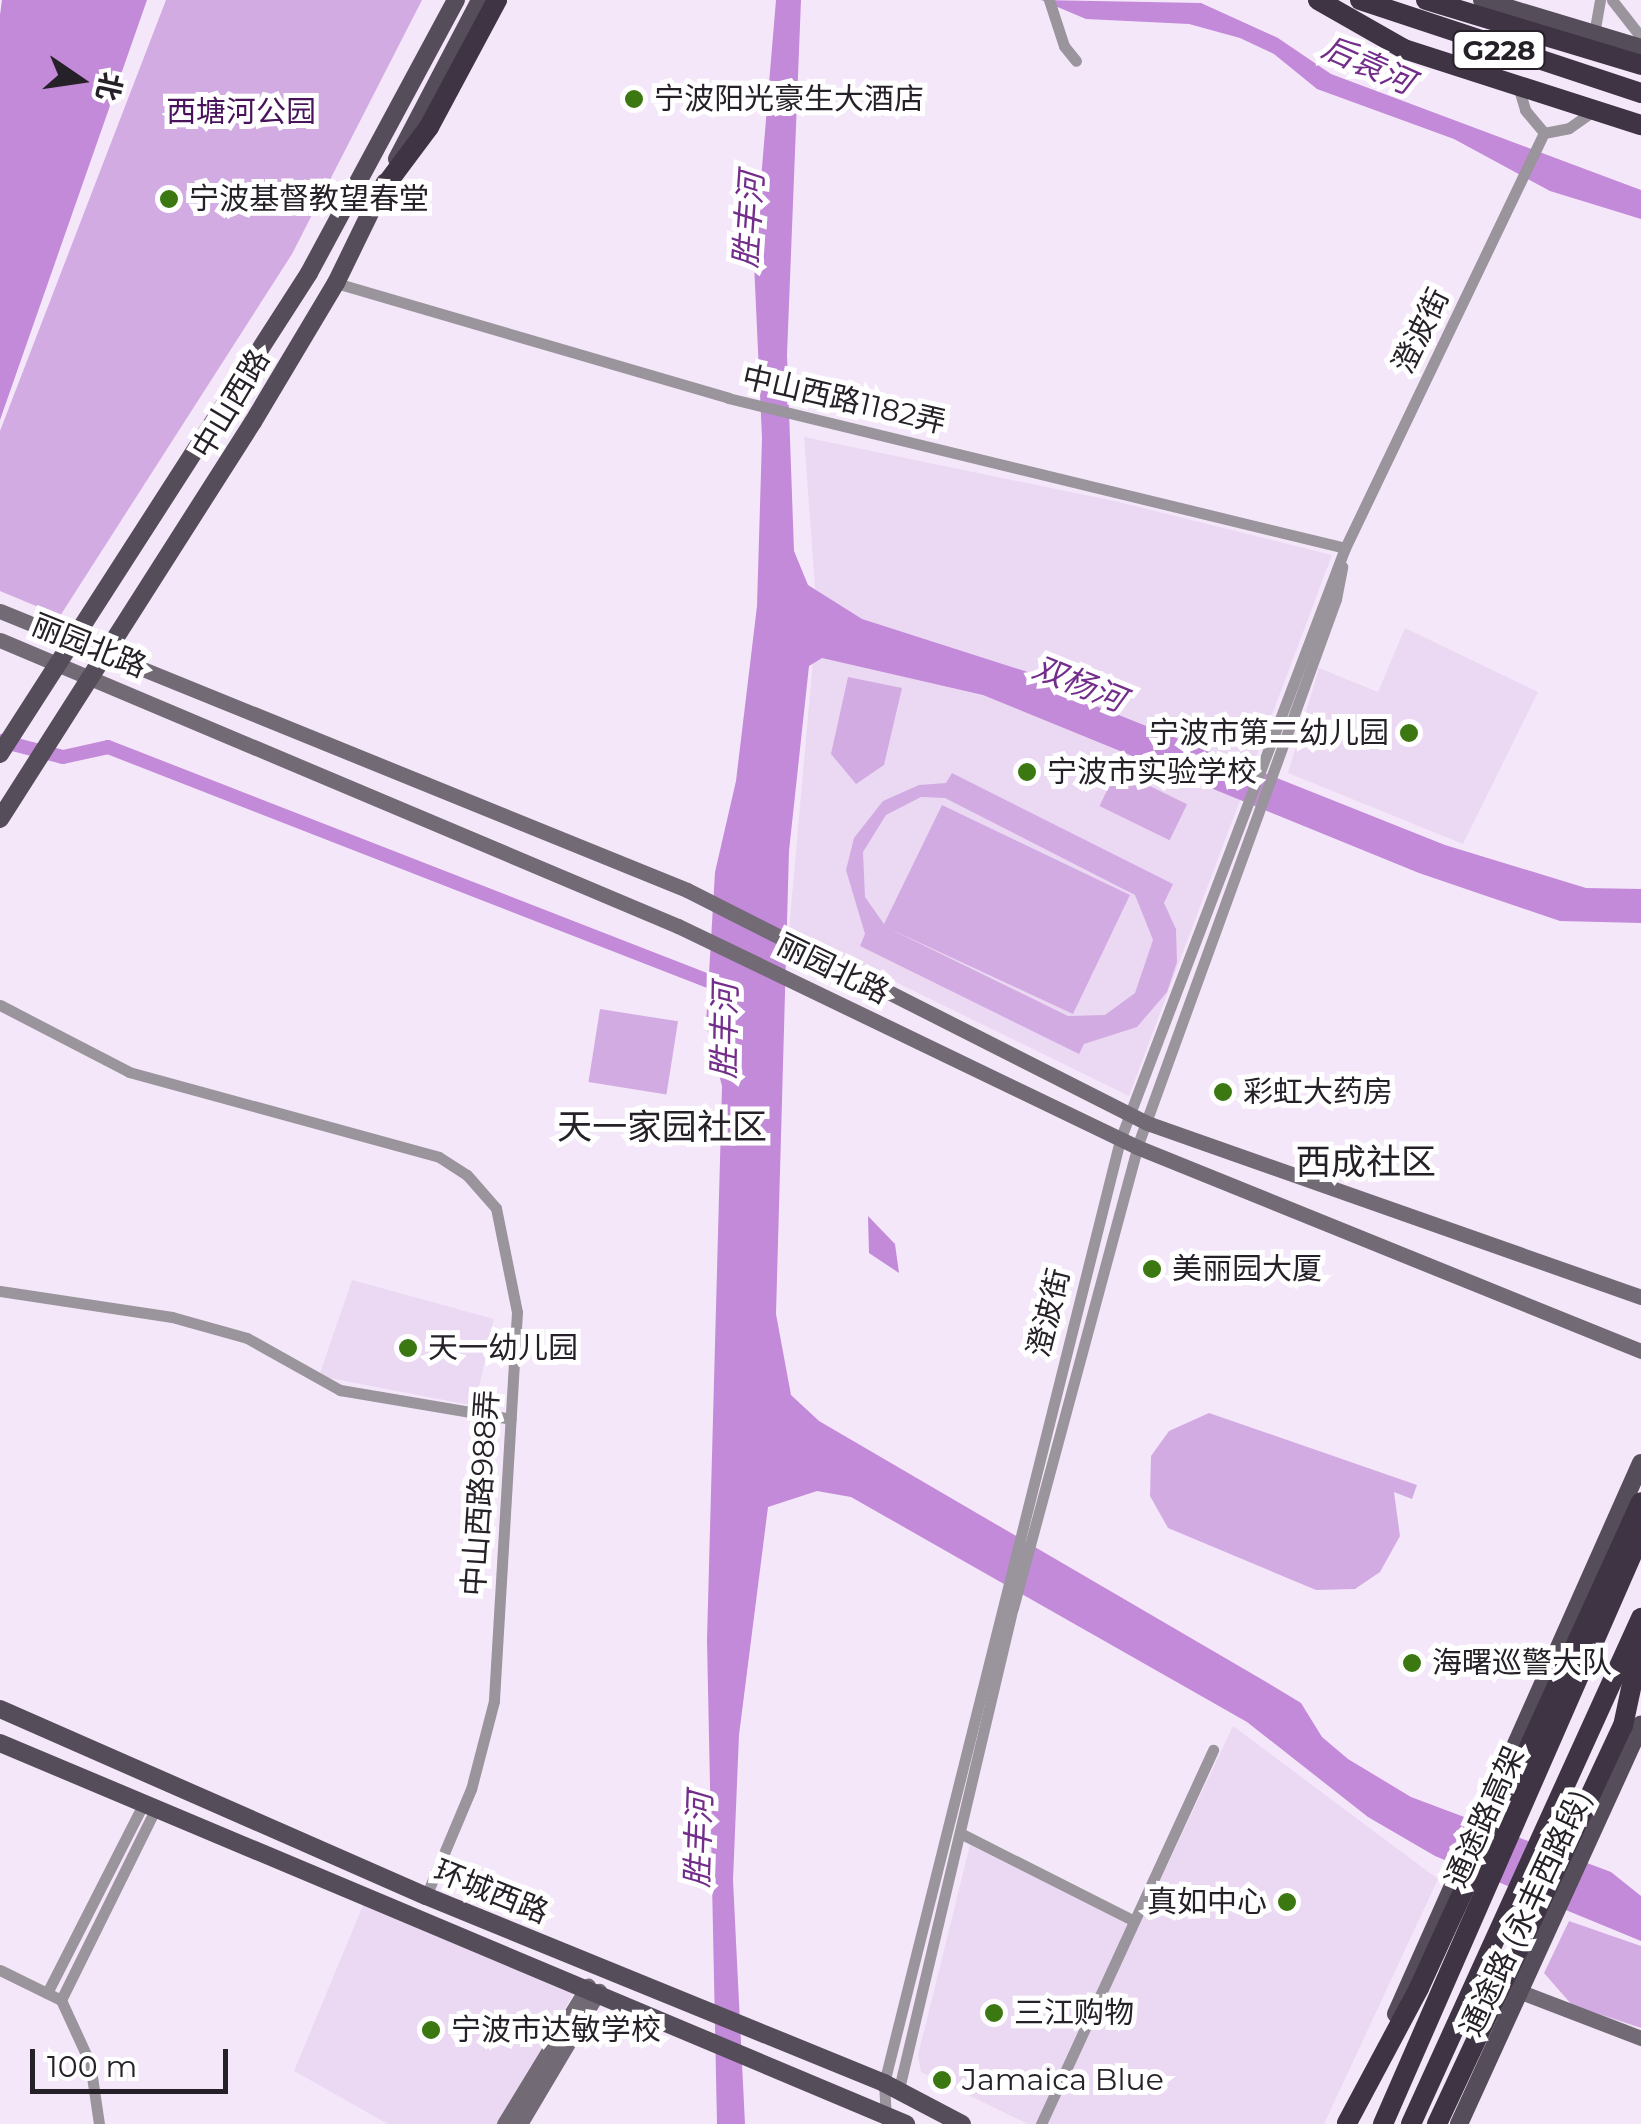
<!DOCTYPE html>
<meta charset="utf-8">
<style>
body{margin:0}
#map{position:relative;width:1641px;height:2124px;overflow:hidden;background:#f5e7fa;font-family:Montserrat,"Noto Sans SC",sans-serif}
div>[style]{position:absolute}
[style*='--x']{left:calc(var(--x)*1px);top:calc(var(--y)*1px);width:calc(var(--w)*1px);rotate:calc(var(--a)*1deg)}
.built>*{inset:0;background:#ebd9f3}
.green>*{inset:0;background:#d3abe3;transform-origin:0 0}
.water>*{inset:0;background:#c38ad9}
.canal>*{height:14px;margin:-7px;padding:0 7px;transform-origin:7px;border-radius:7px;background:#c38ad9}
.street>*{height:11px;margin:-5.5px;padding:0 5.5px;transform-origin:5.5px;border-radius:5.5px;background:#9a949c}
.secondary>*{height:15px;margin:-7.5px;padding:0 7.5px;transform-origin:7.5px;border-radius:7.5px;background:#726a75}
.primary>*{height:18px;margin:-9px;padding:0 9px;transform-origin:9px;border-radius:9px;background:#564d5a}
.highway>*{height:20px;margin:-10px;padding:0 10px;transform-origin:10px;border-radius:10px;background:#3f3443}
.dots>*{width:28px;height:28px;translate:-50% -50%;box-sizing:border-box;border:5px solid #fff;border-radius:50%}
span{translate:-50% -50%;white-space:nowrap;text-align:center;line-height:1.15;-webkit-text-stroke:10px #fff;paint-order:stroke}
.shield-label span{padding:2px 8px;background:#fff;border:2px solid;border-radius:8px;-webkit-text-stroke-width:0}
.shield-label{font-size:28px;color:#262128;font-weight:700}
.poi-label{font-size:30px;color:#262128}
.left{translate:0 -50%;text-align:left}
.right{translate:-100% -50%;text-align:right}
.park-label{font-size:30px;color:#49135b}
.street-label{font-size:30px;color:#262128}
.water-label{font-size:32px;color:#732d8b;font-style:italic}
.quarter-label{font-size:35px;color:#262128}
.north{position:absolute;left:30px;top:30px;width:100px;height:100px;-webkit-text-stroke:8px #fff;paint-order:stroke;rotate:103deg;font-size:28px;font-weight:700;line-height:40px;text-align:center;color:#262128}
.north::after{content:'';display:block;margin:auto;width:35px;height:45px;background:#262128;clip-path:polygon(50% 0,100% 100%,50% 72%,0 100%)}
.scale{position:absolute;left:30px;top:2049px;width:198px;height:45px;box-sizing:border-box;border:5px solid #262128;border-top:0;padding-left:12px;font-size:30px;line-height:35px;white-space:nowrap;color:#262128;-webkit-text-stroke:8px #fff;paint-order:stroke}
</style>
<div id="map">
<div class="built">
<div style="clip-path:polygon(804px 437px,1119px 502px,1332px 555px,1129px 1096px,789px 930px,817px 615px)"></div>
<div style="clip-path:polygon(1405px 628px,1538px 692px,1463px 844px,1288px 773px,1319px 668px,1378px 692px)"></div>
<div style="clip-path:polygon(352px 1280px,494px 1319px,475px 1406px,319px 1376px)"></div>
<div style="clip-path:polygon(1233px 1726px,1438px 1879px,1324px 2124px,1028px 2124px,921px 2072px,918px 2055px,970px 1845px,1137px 1929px)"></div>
<div style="clip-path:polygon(364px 1903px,576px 1990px,497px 2124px,388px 2124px,294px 2071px)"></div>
</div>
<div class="green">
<div style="clip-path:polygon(166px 0,422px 0,292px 254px,60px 616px,0 591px,0 431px)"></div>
<div style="clip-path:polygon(848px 677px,902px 688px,884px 765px,856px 784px,831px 754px)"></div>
<div style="left:1117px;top:770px;width:78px;height:40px;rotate:26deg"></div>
<div style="clip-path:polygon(evenodd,952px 773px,1173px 884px,1164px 903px,1176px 929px,1177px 962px,1167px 992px,1137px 1027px,1084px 1044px,1079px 1054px,860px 946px,865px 934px,846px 870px,854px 838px,883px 801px,919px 785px,946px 783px,952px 773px,921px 797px,945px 798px,1135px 895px,1153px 940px,1135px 993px,1105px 1015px,1068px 1016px,888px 928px,1073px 1014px,1130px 895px,942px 805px,884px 924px,865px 897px,863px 852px,886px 815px,921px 797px)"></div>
<div style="left:600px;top:1009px;width:79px;height:74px;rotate:9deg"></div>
<div style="clip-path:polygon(1209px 1413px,1417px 1485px,1412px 1499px,1394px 1492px,1400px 1536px,1380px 1572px,1355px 1589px,1316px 1590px,1168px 1528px,1150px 1496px,1151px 1456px,1169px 1431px)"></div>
<div style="clip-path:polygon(1569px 1921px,1641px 1946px,1641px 2028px,1572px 2005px,1544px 1973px)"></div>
</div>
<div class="water">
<div style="clip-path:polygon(2px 0,147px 0,0 420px,0 15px)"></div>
<div style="clip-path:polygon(776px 0,801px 0,787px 355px,794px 551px,808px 585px,862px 619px,1037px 675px,1086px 702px,1445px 845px,1586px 888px,1641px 889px,1641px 923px,1560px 921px,1419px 873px,983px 695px,822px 658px,809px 666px,789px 851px,776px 1314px,791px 1395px,819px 1421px,1268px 1683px,1301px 1703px,1322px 1737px,1348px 1759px,1411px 1797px,1611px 1872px,1641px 1896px,1641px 1941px,1435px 1856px,1368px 1817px,1247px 1722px,851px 1497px,817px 1491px,768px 1507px,739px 1735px,733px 1880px,745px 2124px,717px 2124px,707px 1640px,722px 1086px,706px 1025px,715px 872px,736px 781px,757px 606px,762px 438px,754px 263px)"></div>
<div style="clip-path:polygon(1041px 0,1201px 3px,1278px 38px,1331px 74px,1641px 190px,1641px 219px,1550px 191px,1454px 139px,1317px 89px,1274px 54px,1240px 38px,1189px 24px,1086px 19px)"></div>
<div style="clip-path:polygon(868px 1216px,895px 1244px,899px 1273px,869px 1253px)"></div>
</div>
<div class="canal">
<div style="--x:1;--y:741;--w:64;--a:14.5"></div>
<div style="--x:63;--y:757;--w:46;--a:-12.5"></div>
<div style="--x:108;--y:747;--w:663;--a:21.3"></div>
</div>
<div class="street">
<div style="--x:1049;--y:0;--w:48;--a:71.9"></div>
<div style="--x:1064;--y:46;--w:19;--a:51"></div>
<div style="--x:1612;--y:0;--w:47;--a:51.9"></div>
<div style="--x:1594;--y:34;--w:35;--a:-80"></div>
<div style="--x:1517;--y:83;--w:28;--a:73"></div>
<div style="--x:1525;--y:110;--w:30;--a:50"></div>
<div style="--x:336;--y:283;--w:409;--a:16.3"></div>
<div style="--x:728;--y:398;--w:635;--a:13.66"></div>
<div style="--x:0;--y:1005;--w:145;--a:27.4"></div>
<div style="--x:129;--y:1072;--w:321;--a:15.3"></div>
<div style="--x:439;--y:1157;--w:33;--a:33"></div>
<div style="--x:467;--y:1175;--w:44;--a:48.7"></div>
<div style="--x:496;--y:1208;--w:106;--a:78.6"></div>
<div style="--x:517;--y:1312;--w:390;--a:93.4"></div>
<div style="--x:494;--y:1701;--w:91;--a:104.6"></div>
<div style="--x:471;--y:1789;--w:116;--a:112.8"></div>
<div style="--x:0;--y:1291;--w:174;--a:8.6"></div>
<div style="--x:172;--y:1317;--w:78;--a:15.6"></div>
<div style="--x:247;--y:1338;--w:107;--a:29.2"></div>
<div style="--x:340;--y:1390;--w:173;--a:9.6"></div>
<div style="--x:960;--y:1833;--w:195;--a:26.8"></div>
<div style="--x:0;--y:1970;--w:68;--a:26.2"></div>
<div style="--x:61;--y:2000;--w:69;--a:65.3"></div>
<div style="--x:90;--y:2063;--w:62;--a:81.6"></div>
<div style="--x:47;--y:1993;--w:213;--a:-63"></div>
<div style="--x:61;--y:2000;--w:214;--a:-63.7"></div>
<div style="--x:898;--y:2093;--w:498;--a:-76.7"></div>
<div style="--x:1013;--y:1608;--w:477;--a:-74.9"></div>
<div style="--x:1137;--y:1147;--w:583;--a:-70.04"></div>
<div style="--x:1336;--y:599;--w:33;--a:-79"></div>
<div style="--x:886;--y:2120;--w:37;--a:-93"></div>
<div style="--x:884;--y:2083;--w:972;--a:-75.95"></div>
<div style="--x:1120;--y:1140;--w:633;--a:-69.19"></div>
<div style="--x:1345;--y:548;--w:460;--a:-64.4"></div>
<div style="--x:1544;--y:133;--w:25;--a:-11"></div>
<div style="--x:1569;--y:128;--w:29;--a:-35"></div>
<div style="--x:1041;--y:2124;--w:412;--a:-65.3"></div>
</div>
<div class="secondary">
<div style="--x:0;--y:611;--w:741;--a:22.1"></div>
<div style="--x:687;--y:890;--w:516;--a:26.86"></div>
<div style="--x:1147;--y:1123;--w:524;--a:19.4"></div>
<div style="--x:0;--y:640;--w:736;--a:22.87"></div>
<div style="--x:678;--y:926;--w:509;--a:25.71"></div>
<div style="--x:1137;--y:1147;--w:544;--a:22.04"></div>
<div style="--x:1521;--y:1992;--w:129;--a:21"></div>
<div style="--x:504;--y:2124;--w:162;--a:-58.7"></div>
<div style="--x:520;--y:2124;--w:155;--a:-59.3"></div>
</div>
<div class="primary">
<div style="--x:1482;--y:0;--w:166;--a:16.8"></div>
<div style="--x:397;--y:159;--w:179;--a:-62.4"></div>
<div style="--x:0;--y:754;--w:572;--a:-57.28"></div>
<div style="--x:309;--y:273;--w:310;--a:-61.7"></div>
<div style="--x:0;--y:819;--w:471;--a:-57.5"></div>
<div style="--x:253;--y:422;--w:162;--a:-59.2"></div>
<div style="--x:336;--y:283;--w:112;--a:-64.1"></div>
<div style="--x:0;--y:1709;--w:465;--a:23.7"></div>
<div style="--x:426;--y:1896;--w:495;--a:22.2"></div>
<div style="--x:884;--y:2083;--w:88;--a:27.7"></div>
<div style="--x:0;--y:1743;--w:983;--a:22.81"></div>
<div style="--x:1396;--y:2014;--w:603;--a:-66.03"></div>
<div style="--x:1459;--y:2124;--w:439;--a:-65.5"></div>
</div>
<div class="highway">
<div style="--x:1318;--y:0;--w:99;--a:29.7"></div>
<div style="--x:1404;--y:49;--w:249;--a:17.8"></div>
<div style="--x:1360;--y:0;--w:296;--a:18.3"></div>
<div style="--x:1426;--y:0;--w:225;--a:16.8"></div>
<div style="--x:379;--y:194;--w:84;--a:-53.3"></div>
<div style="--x:429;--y:127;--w:144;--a:-61.8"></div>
<div style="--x:1347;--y:2123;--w:153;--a:-61.9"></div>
<div style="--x:1419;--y:1988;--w:534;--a:-65.45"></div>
<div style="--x:1383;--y:2124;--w:644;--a:-66.38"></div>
<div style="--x:1411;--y:2124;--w:556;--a:-65.56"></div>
<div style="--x:1437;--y:2124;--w:439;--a:-65"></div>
<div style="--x:1623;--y:1726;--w:87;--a:-78"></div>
</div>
<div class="dots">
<div style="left:634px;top:99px;background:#3b7812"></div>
<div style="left:169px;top:199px;background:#3b7812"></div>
<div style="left:1409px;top:733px;background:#3b7812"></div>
<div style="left:1027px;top:772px;background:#3b7812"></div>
<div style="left:1223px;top:1092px;background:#3b7812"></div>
<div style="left:1152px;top:1269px;background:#3b7812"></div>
<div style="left:408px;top:1348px;background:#3b7812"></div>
<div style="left:1412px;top:1663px;background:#3b7812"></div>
<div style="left:1287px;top:1902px;background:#3b7812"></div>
<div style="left:994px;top:2013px;background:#3b7812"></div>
<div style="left:431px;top:2030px;background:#3b7812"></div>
<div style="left:942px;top:2080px;background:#3b7812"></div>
</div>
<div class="shield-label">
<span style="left:1499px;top:50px">G228</span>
</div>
<div class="poi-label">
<span class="left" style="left:654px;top:99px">宁波阳光豪生大酒店</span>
<span class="left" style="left:189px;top:199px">宁波基督教望春堂</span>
<span class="right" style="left:1389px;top:733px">宁波市第二幼儿园</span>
<span class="left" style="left:1047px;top:772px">宁波市实验学校</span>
<span class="left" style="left:1243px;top:1092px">彩虹大药房</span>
<span class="left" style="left:1172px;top:1269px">美丽园大厦</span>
<span class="left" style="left:428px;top:1348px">天一幼儿园</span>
<span class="left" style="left:1432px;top:1663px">海曙巡警大队</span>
<span class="right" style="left:1267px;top:1902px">真如中心</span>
<span class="left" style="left:1014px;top:2013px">三江购物</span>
<span class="left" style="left:451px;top:2030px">宁波市达敏学校</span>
<span class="left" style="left:962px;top:2080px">Jamaica Blue</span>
</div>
<div class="park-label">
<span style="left:241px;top:112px">西塘河公园</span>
</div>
<div class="street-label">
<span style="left:1421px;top:331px;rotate:-64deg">澄波街</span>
<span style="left:844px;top:400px;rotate:13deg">中山西路1182弄</span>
<span style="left:231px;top:404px;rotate:-59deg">中山西路</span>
<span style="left:89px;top:646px;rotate:22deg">丽园北路</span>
<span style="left:833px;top:969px;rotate:26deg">丽园北路</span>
<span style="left:1049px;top:1313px;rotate:-76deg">澄波街</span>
<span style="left:481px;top:1493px;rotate:-86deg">中山西路988弄</span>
<span style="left:1485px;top:1817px;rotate:-66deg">通途路高架</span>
<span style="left:491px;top:1892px;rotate:22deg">环城西路</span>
<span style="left:1526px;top:1913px;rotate:-65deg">通途路 (永丰西路段)</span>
</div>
<div class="water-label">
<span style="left:1368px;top:65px;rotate:24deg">后袁河</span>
<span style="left:749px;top:220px;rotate:-86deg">胜丰河</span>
<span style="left:1079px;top:684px;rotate:22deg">双杨河</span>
<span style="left:725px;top:1031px;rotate:-89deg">胜丰河</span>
<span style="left:699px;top:1840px;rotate:-88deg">胜丰河</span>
</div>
<div class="quarter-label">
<span style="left:662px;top:1127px">天一家园社区</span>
<span style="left:1366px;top:1162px">西成社区</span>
</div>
<div class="north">北</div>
<div class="scale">100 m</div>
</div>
